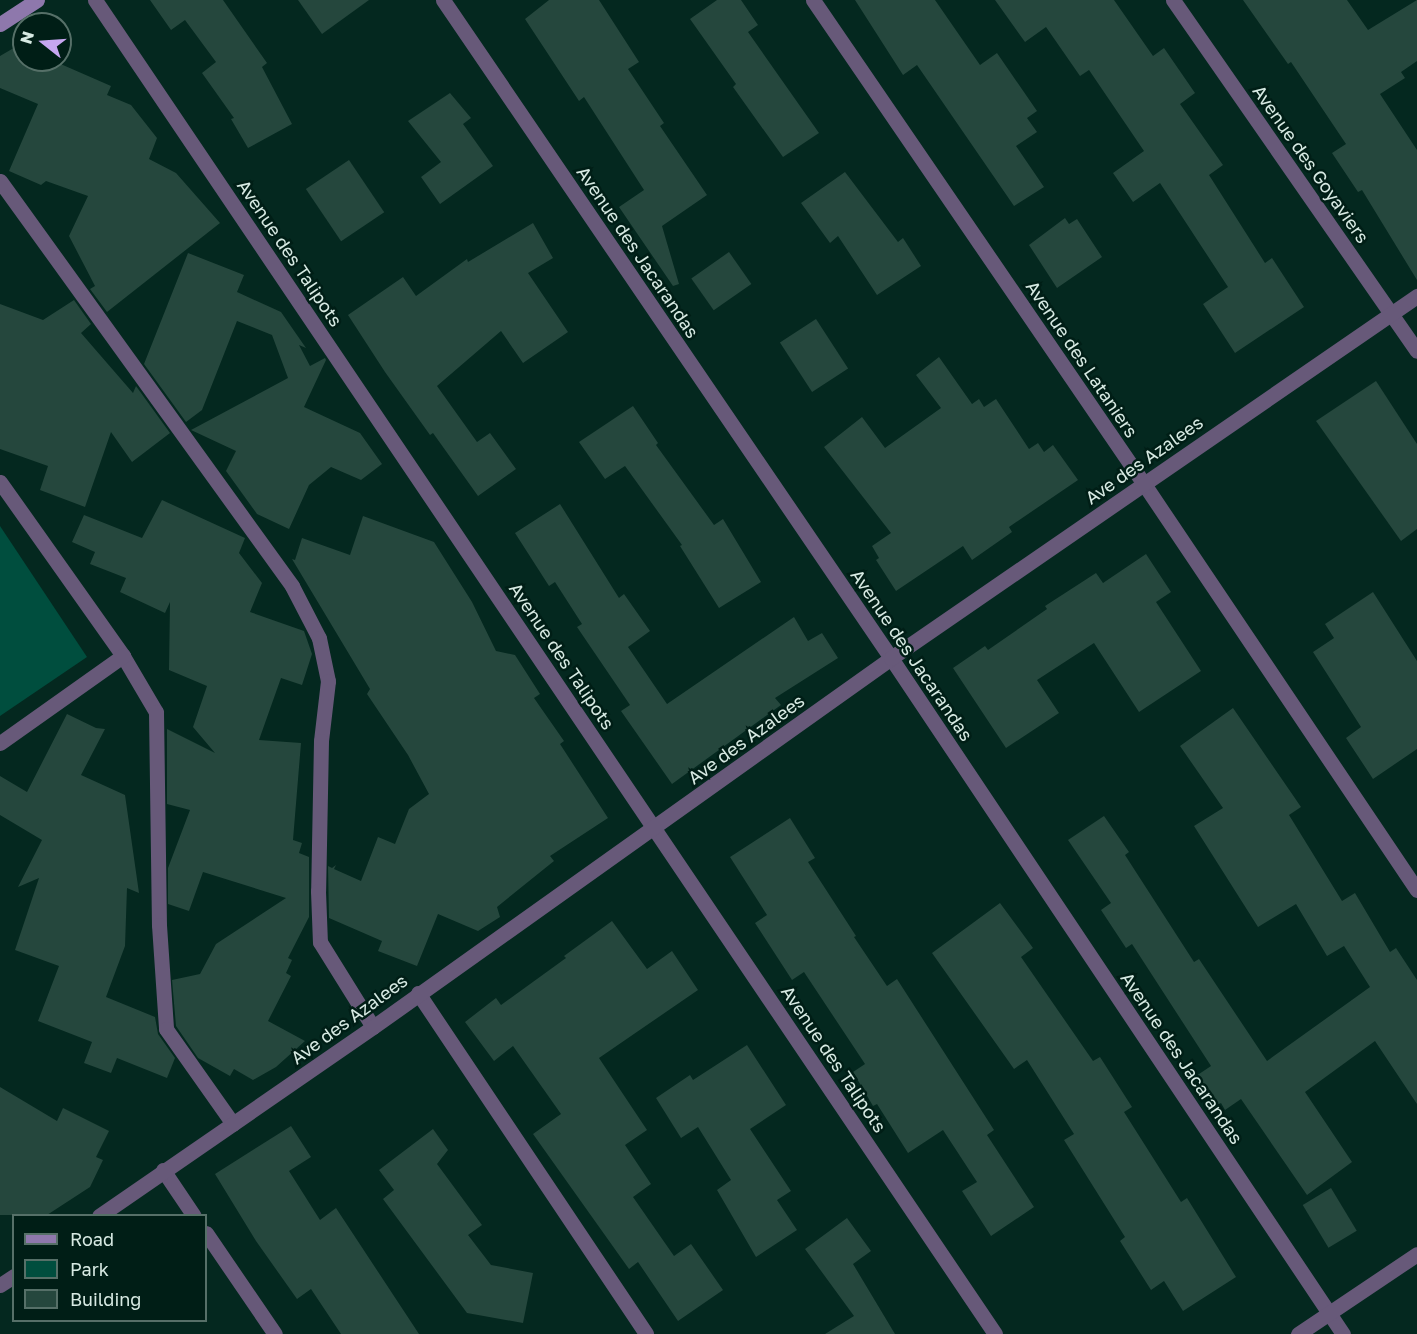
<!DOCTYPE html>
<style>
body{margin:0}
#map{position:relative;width:1417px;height:1334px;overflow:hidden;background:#04281f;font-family:"Golos Text",sans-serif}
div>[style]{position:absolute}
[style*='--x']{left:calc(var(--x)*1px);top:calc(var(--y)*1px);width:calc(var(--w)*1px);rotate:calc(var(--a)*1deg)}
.green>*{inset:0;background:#004e3e}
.building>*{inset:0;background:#25473d;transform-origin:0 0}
.minor>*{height:15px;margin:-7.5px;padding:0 7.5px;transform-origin:7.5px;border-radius:7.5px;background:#675979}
.secondary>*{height:15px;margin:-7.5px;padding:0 7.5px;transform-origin:7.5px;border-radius:7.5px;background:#8e78ac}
span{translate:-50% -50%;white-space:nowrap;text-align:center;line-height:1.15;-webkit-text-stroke:5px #001e16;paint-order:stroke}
.street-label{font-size:18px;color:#d7eae3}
.legend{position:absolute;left:12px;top:1214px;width:195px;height:108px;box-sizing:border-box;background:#001e16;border:2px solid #567068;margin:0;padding:8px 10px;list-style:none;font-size:18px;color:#d7eae3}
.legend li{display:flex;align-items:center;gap:12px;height:30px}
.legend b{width:30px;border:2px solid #567068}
.north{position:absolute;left:12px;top:12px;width:60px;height:60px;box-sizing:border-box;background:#001e16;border:2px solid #567068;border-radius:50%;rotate:287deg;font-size:16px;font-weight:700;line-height:24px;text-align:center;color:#d7eae3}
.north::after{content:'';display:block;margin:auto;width:21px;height:27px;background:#c6a6f0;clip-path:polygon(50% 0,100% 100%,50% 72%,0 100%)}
</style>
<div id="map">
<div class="green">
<div style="clip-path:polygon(0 526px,87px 657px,0 716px)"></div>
</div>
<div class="building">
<div style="clip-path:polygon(150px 0,223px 0,267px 63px,262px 67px,292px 124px,248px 148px,231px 119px,234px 118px,202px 73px,216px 62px,185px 20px,171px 30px)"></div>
<div style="clip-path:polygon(298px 0,369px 0,322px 34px)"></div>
<div style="clip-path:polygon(549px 0,599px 0,639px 62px,628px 69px,664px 123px,660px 126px,707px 195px,662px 226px,679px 284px,673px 286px,619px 207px,644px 190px,584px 97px,579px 101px,525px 19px)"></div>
<div style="clip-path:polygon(717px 0,741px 0,758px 25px,748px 32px,819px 133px,783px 157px,733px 87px,736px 84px,690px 19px)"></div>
<div style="clip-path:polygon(855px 0,935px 0,980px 65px,997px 53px,1037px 111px,1027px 118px,1037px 132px,1016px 146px,1044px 187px,1014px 206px,917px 65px,903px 75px)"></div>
<div style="clip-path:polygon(995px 0,1114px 0,1153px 56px,1164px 48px,1195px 93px,1180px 104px,1223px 165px,1209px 175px,1265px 263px,1272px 258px,1304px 307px,1235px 353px,1203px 304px,1228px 287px,1160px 183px,1133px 202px,1113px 173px,1144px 151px,1089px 70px,1080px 76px,1046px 27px,1025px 42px)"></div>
<div style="clip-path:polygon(1243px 0,1347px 0,1368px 30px,1417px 0,1417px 61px,1401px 72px,1405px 78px,1380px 94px,1417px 150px,1417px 280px,1362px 190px,1358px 192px,1332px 153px,1346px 144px,1291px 62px,1288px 64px)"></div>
<div style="clip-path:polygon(24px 42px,24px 60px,57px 60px,56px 62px,111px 86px,107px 95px,131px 105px,157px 138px,149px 159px,176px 173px,220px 223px,107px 312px,90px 289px,95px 286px,69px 236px,88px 196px,46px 181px,41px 185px,9px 171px,38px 104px,0 88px,0 56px)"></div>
<div style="clip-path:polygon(450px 93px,471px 118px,463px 124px,493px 166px,440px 204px,421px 177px,441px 162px,408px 121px)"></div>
<div style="left:349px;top:160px;width:63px;height:52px;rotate:56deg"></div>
<div style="clip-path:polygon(845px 172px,898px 242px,903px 238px,921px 266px,877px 295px,838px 236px,830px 243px,801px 203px)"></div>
<div style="clip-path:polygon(1065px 218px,1069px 224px,1077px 219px,1102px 257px,1057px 288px,1029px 245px)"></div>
<div style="clip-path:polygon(533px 223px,553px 258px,528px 273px,568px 332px,523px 363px,501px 331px,437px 386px,477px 442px,490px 433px,516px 469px,478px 496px,433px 433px,430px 435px,385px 372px,348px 315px,403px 277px,416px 296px,467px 259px,468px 262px)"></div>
<div style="left:729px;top:252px;width:39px;height:46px;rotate:55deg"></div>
<div style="clip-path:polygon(188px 253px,244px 275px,237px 292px,281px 312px,306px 348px,299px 345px,310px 366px,325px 358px,326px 360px,304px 407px,360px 433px,382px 464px,361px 480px,331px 467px,309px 485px,289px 529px,257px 514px,226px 471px,236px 451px,191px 430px,288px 378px,272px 335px,237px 321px,202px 410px,186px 422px,144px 364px)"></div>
<div style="clip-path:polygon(74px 300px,91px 324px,81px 333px,133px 393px,136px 386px,170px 433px,132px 462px,111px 432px,85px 507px,40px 490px,48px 466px,0 449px,0 304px,43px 320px)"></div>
<div style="left:816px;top:319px;width:59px;height:43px;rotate:57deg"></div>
<div style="clip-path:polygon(939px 357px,972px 404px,979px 399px,984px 407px,996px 399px,1029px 449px,1038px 443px,1044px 452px,1053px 445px,1078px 480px,1009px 527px,1012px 532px,972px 560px,963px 546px,896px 591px,876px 560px,879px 558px,872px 546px,891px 533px,824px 447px,862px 417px,885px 448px,941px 408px,916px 375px)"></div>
<div style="clip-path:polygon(1376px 381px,1417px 444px,1417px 529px,1401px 541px,1316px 421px)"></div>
<div style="clip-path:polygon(633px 406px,658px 443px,656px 445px,714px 525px,723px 519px,761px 582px,719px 608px,680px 546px,682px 545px,625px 466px,605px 479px,579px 442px)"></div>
<div style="clip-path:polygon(162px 500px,245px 538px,239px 553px,262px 583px,250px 612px,304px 631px,312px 654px,302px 685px,281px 678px,259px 740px,301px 743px,293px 840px,302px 843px,299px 853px,309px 857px,309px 917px,288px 958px,292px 960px,286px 973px,291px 976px,268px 1021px,305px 1041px,276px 1067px,253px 1080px,234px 1069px,230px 1076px,198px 1058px,176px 1026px,172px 980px,200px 974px,216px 944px,286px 898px,203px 872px,189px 911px,168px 904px,168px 868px,190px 810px,167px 804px,167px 729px,215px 753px,193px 727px,207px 686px,169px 670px,170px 602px,165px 613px,120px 592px,126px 578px,90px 564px,95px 552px,72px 542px,84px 515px,142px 538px)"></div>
<div style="clip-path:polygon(560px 504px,619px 598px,624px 594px,650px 631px,628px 647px,667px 704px,794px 617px,808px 641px,822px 633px,838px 658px,775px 698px,781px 705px,672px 784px,621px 711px,630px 705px,577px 627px,582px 624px,555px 582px,549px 586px,515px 533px)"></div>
<div style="clip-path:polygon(363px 516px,434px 542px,472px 602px,496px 651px,515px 655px,540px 694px,534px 698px,564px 741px,560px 744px,608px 818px,550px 856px,554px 861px,497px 907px,500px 917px,478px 931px,438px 914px,417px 966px,378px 951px,382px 941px,329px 918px,328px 866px,332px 868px,336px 865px,334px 869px,361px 881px,378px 837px,395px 844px,409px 809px,429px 794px,408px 755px,367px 694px,370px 689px,292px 559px,295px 560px,302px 538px,350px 555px)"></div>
<div style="clip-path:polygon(1146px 554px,1171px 592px,1156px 602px,1201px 671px,1139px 712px,1094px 643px,1037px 680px,1059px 713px,1006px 748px,953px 668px,985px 646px,988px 650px,1047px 609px,1045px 606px,1096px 573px,1103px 583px)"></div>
<div style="clip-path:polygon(1373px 592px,1417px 661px,1417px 749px,1373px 779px,1346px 738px,1361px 727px,1313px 652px,1334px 638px,1325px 624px)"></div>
<div style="clip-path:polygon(1233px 708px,1301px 807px,1289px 815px,1342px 901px,1355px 893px,1390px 952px,1396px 948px,1417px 980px,1417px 1104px,1375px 1041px,1305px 1092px,1352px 1162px,1307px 1195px,1241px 1099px,1225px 1110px,1221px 1103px,1213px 1107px,1193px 1078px,1211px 1066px,1132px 944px,1126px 948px,1101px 910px,1111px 903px,1068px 840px,1104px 816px,1129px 852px,1125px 855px,1194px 962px,1199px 959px,1267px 1061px,1370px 987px,1344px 946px,1327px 956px,1296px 904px,1258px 927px,1194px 826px,1223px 808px,1180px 746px)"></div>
<div style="clip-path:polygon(67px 714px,96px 728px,105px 729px,81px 775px,125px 795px,139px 893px,127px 888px,125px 946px,106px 997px,155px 1017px,158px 1034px,175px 1058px,167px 1078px,117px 1058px,111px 1073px,84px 1063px,92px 1042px,38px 1021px,59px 966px,15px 950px,39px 878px,18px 887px,42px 840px,0 815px,0 776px,27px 792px)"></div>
<div style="clip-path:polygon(790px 818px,815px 858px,808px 862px,856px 936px,854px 937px,887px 986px,897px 979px,994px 1130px,987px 1135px,1034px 1207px,991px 1236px,962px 1191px,977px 1182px,943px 1130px,908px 1153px,877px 1104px,873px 1106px,853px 1072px,865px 1064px,804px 972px,792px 980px,755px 923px,767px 915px,730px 857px)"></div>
<div style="clip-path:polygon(1000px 903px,1033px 948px,1021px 957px,1093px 1061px,1100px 1057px,1132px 1107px,1124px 1112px,1181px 1202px,1187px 1198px,1236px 1277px,1183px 1311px,1164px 1281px,1151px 1290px,1120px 1241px,1125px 1237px,1064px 1140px,1074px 1134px,1027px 1060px,1014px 1069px,932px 953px)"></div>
<div style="clip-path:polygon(612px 921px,647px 969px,672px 951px,698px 990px,599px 1058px,647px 1130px,625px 1145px,651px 1184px,633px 1197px,674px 1256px,691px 1244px,723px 1290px,678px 1321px,638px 1262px,629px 1269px,533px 1134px,561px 1114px,513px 1046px,494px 1061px,465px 1022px,496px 998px,501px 1005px,566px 958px,564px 956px)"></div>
<div style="clip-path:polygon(747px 1045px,786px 1105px,750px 1129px,791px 1191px,777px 1200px,797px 1230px,756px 1257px,717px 1190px,731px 1180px,698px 1127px,681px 1138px,656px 1098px,690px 1075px,693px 1080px)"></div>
<div style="clip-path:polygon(0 1087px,57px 1121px,63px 1108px,109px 1131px,96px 1157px,103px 1160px,90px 1187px,47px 1215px,0 1215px)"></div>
<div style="clip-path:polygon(291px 1126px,311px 1157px,289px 1171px,320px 1220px,336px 1208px,419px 1334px,341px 1334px,311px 1289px,297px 1299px,256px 1241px,215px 1174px)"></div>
<div style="clip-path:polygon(433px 1129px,448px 1150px,437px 1164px,482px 1225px,468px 1235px,491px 1265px,533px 1273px,523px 1323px,467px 1313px,383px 1199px,394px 1190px,379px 1170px)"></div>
<div style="left:1331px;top:1188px;width:50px;height:33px;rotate:59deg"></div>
<div style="clip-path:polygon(847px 1218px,871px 1251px,853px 1264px,895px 1334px,825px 1334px,854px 1316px,805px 1249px)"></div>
</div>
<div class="minor">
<div style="--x:95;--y:0;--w:1609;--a:55.99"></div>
<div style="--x:443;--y:0;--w:796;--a:55.75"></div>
<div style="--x:891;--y:658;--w:813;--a:56.23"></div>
<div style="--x:813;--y:0;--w:586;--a:55.63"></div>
<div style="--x:1144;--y:484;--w:489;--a:56.1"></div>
<div style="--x:1173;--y:0;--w:427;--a:55.2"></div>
<div style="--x:0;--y:181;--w:499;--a:54.2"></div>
<div style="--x:292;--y:586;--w:59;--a:62.6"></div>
<div style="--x:319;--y:638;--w:44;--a:78.2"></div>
<div style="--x:328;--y:681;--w:60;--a:96.7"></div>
<div style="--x:321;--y:741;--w:150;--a:91.1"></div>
<div style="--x:318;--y:891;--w:51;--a:87.8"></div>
<div style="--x:320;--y:942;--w:100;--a:58.1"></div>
<div style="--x:0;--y:482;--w:213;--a:54.7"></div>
<div style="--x:123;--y:656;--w:65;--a:59.5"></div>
<div style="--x:156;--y:712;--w:213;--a:89.2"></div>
<div style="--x:159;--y:925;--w:104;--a:86.1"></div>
<div style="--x:166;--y:1029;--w:116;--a:54.8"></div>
<div style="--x:0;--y:743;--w:151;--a:-35.3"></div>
<div style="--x:418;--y:993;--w:410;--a:56.2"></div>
<div style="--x:163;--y:1170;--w:55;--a:56"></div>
<div style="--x:99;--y:1216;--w:333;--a:-34.6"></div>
<div style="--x:373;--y:1027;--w:636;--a:-35.46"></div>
<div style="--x:891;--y:658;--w:639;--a:-34.54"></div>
<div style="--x:206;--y:1233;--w:122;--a:55.7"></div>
<div style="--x:0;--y:1285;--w:17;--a:-33"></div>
<div style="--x:1298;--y:1334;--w:143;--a:-33.9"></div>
</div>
<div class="secondary">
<div style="--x:0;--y:24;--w:44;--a:-33"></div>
</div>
<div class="street-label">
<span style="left:1311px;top:164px;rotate:55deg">Avenue des Goyaviers</span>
<span style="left:638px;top:252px;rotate:56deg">Avenue des Jacarandas</span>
<span style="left:290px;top:253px;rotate:56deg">Avenue des Talipots</span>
<span style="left:1082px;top:359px;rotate:56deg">Avenue des Lataniers</span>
<span style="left:1144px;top:460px;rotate:-35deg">Ave des Azalees</span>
<span style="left:912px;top:655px;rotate:56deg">Avenue des Jacarandas</span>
<span style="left:562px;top:656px;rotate:56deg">Avenue des Talipots</span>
<span style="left:746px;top:739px;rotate:-36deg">Ave des Azalees</span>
<span style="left:349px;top:1019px;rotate:-36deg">Ave des Azalees</span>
<span style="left:1182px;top:1058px;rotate:56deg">Avenue des Jacarandas</span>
<span style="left:834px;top:1059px;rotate:56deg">Avenue des Talipots</span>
</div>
<ul class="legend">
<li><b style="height:8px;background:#8e78ac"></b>Road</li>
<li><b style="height:16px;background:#004e3e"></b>Park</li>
<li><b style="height:16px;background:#25473d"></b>Building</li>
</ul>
<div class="north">N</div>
</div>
